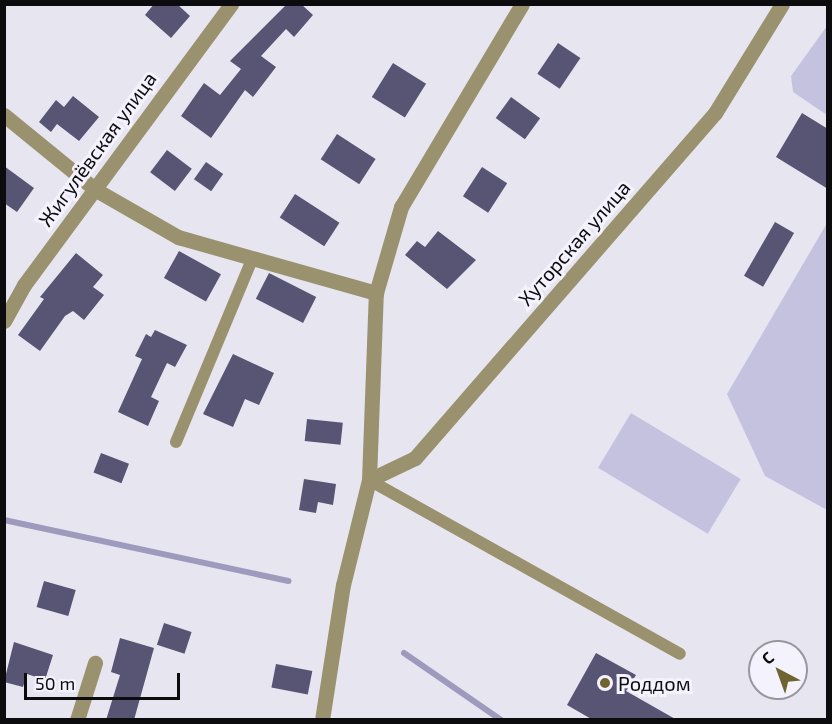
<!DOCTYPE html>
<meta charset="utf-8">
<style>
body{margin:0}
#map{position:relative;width:832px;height:724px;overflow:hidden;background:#e7e6f0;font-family:"Exo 2",sans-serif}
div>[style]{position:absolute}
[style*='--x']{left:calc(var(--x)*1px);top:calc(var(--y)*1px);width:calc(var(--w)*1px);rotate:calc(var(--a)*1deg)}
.green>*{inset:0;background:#c5c2e0;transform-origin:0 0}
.stream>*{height:6px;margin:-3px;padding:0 3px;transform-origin:3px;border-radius:3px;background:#9e9abd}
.building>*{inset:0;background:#585473;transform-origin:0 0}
.service>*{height:12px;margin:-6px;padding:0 6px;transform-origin:6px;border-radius:6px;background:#9a926f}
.minor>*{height:15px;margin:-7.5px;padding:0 7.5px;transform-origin:7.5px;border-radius:7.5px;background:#9a926f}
.tertiary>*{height:15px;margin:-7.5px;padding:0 7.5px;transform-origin:7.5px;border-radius:7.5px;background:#9a926f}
.dots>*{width:16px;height:16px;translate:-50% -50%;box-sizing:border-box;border:3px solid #f4f3fd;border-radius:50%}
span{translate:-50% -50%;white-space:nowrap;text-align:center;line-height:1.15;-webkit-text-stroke:6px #f4f3fd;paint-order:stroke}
.street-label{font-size:20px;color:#0c0c0f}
.poi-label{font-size:20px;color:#0c0c0f}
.left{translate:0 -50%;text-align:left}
.frame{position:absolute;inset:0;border:6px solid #0c0c0f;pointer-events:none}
.north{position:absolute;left:748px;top:640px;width:60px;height:60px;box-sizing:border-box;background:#f4f3fd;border:2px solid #97979e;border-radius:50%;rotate:319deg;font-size:16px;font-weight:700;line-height:24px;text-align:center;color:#0c0c0f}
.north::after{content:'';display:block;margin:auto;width:21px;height:27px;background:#6f6431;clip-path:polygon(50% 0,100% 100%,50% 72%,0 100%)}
.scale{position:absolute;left:24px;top:673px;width:156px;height:27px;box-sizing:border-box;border:3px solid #0c0c0f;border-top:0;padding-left:8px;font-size:18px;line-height:21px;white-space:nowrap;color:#0c0c0f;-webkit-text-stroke:4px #f4f3fd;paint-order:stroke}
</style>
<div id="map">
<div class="green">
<div style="clip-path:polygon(827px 26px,827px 115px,793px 92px,791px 76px)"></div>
<div style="clip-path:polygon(827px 223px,827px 510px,765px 476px,727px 394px)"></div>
<div style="left:631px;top:413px;width:128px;height:64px;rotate:31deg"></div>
</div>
<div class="stream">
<div style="--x:4;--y:520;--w:291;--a:12.1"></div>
<div style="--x:404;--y:653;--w:118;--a:34.6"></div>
</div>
<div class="building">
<div style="clip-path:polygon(154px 4px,177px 4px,190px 16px,171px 38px,145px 15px)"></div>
<div style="clip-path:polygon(287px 4px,301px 4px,313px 15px,294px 37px,286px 29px,261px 56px,276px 67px,253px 97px,245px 90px,211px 138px,181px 116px,204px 83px,220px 95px,241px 69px,230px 61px)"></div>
<div style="left:558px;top:43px;width:27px;height:37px;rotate:34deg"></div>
<div style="left:393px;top:63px;width:39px;height:40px;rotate:32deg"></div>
<div style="clip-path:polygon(73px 96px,99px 117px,79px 141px,57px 124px,51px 132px,39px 122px,56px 100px,64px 107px)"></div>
<div style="left:511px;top:97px;width:36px;height:26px;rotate:36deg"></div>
<div style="clip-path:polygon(802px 113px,828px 129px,828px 189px,776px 157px)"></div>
<div style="left:337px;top:134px;width:46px;height:30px;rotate:33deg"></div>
<div style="left:167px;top:150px;width:31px;height:28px;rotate:37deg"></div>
<div style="left:206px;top:162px;width:21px;height:21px;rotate:35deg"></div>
<div style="clip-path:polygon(4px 166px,34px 188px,17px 212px,4px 203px)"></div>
<div style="left:482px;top:167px;width:30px;height:35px;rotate:33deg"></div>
<div style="left:295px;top:194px;width:53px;height:28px;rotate:33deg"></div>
<div style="left:775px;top:222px;width:22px;height:62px;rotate:30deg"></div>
<div style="clip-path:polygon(438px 231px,476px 260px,447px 289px,405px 255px,417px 241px,425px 247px)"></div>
<div style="left:179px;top:251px;width:48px;height:31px;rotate:29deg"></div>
<div style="clip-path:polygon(76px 253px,103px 275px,93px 287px,104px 295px,84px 320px,73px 311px,65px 316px,40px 351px,18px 335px,44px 299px,40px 297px)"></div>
<div style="left:269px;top:273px;width:53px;height:29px;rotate:27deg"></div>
<div style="clip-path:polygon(155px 330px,187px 345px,175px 367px,167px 363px,151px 397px,159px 401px,148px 426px,118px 412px,142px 359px,135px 356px,146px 334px,151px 337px)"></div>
<div style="clip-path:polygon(233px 354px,274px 373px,259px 405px,245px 399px,233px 427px,203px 414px)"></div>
<div style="left:307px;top:419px;width:36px;height:22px;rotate:6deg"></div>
<div style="left:101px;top:453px;width:30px;height:21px;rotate:21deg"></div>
<div style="clip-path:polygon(304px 479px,336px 484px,333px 505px,318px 502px,316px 513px,299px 510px)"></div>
<div style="left:44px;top:581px;width:33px;height:27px;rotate:16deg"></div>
<div style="left:164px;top:623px;width:29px;height:23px;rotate:18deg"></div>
<div style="clip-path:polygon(120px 638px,154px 648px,134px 720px,106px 720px,120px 675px,111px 672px)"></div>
<div style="clip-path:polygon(14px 642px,53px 655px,45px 680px,27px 674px,23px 687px,4px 682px)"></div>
<div style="clip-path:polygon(596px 653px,636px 675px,626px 691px,677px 720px,593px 720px,567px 705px)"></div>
<div style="left:276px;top:664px;width:37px;height:24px;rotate:11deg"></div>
</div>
<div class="service">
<div style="--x:176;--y:442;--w:198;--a:-67.4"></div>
<div style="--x:369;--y:480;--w:356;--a:29.2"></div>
</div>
<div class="minor">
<div style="--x:4;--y:115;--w:119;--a:39.2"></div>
<div style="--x:96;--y:190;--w:95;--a:29.8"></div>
<div style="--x:178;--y:237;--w:206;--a:15.8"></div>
<div style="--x:4;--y:321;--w:41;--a:-60.9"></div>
<div style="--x:24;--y:285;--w:349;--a:-53.6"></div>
<div style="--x:369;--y:480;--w:51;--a:-25.6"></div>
<div style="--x:415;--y:458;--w:457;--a:-49"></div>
<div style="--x:715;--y:113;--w:128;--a:-58.4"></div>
<div style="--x:77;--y:720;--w:60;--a:-72.5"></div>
</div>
<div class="tertiary">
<div style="--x:322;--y:720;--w:137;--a:-81.2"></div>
<div style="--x:343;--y:585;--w:108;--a:-76.1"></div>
<div style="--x:369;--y:480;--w:187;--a:-87.9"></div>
<div style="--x:376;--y:293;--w:90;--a:-73.8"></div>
<div style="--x:401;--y:207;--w:236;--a:-59.2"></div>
</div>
<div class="dots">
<div style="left:605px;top:683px;background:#6f6431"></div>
</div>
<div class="street-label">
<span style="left:97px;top:149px;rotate:-54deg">Жигулёвская улица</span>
<span style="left:574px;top:243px;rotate:-49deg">Хуторская улица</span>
</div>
<div class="poi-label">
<span class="left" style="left:618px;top:683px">Роддом</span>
</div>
<div class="frame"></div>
<div class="north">С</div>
<div class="scale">50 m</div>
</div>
